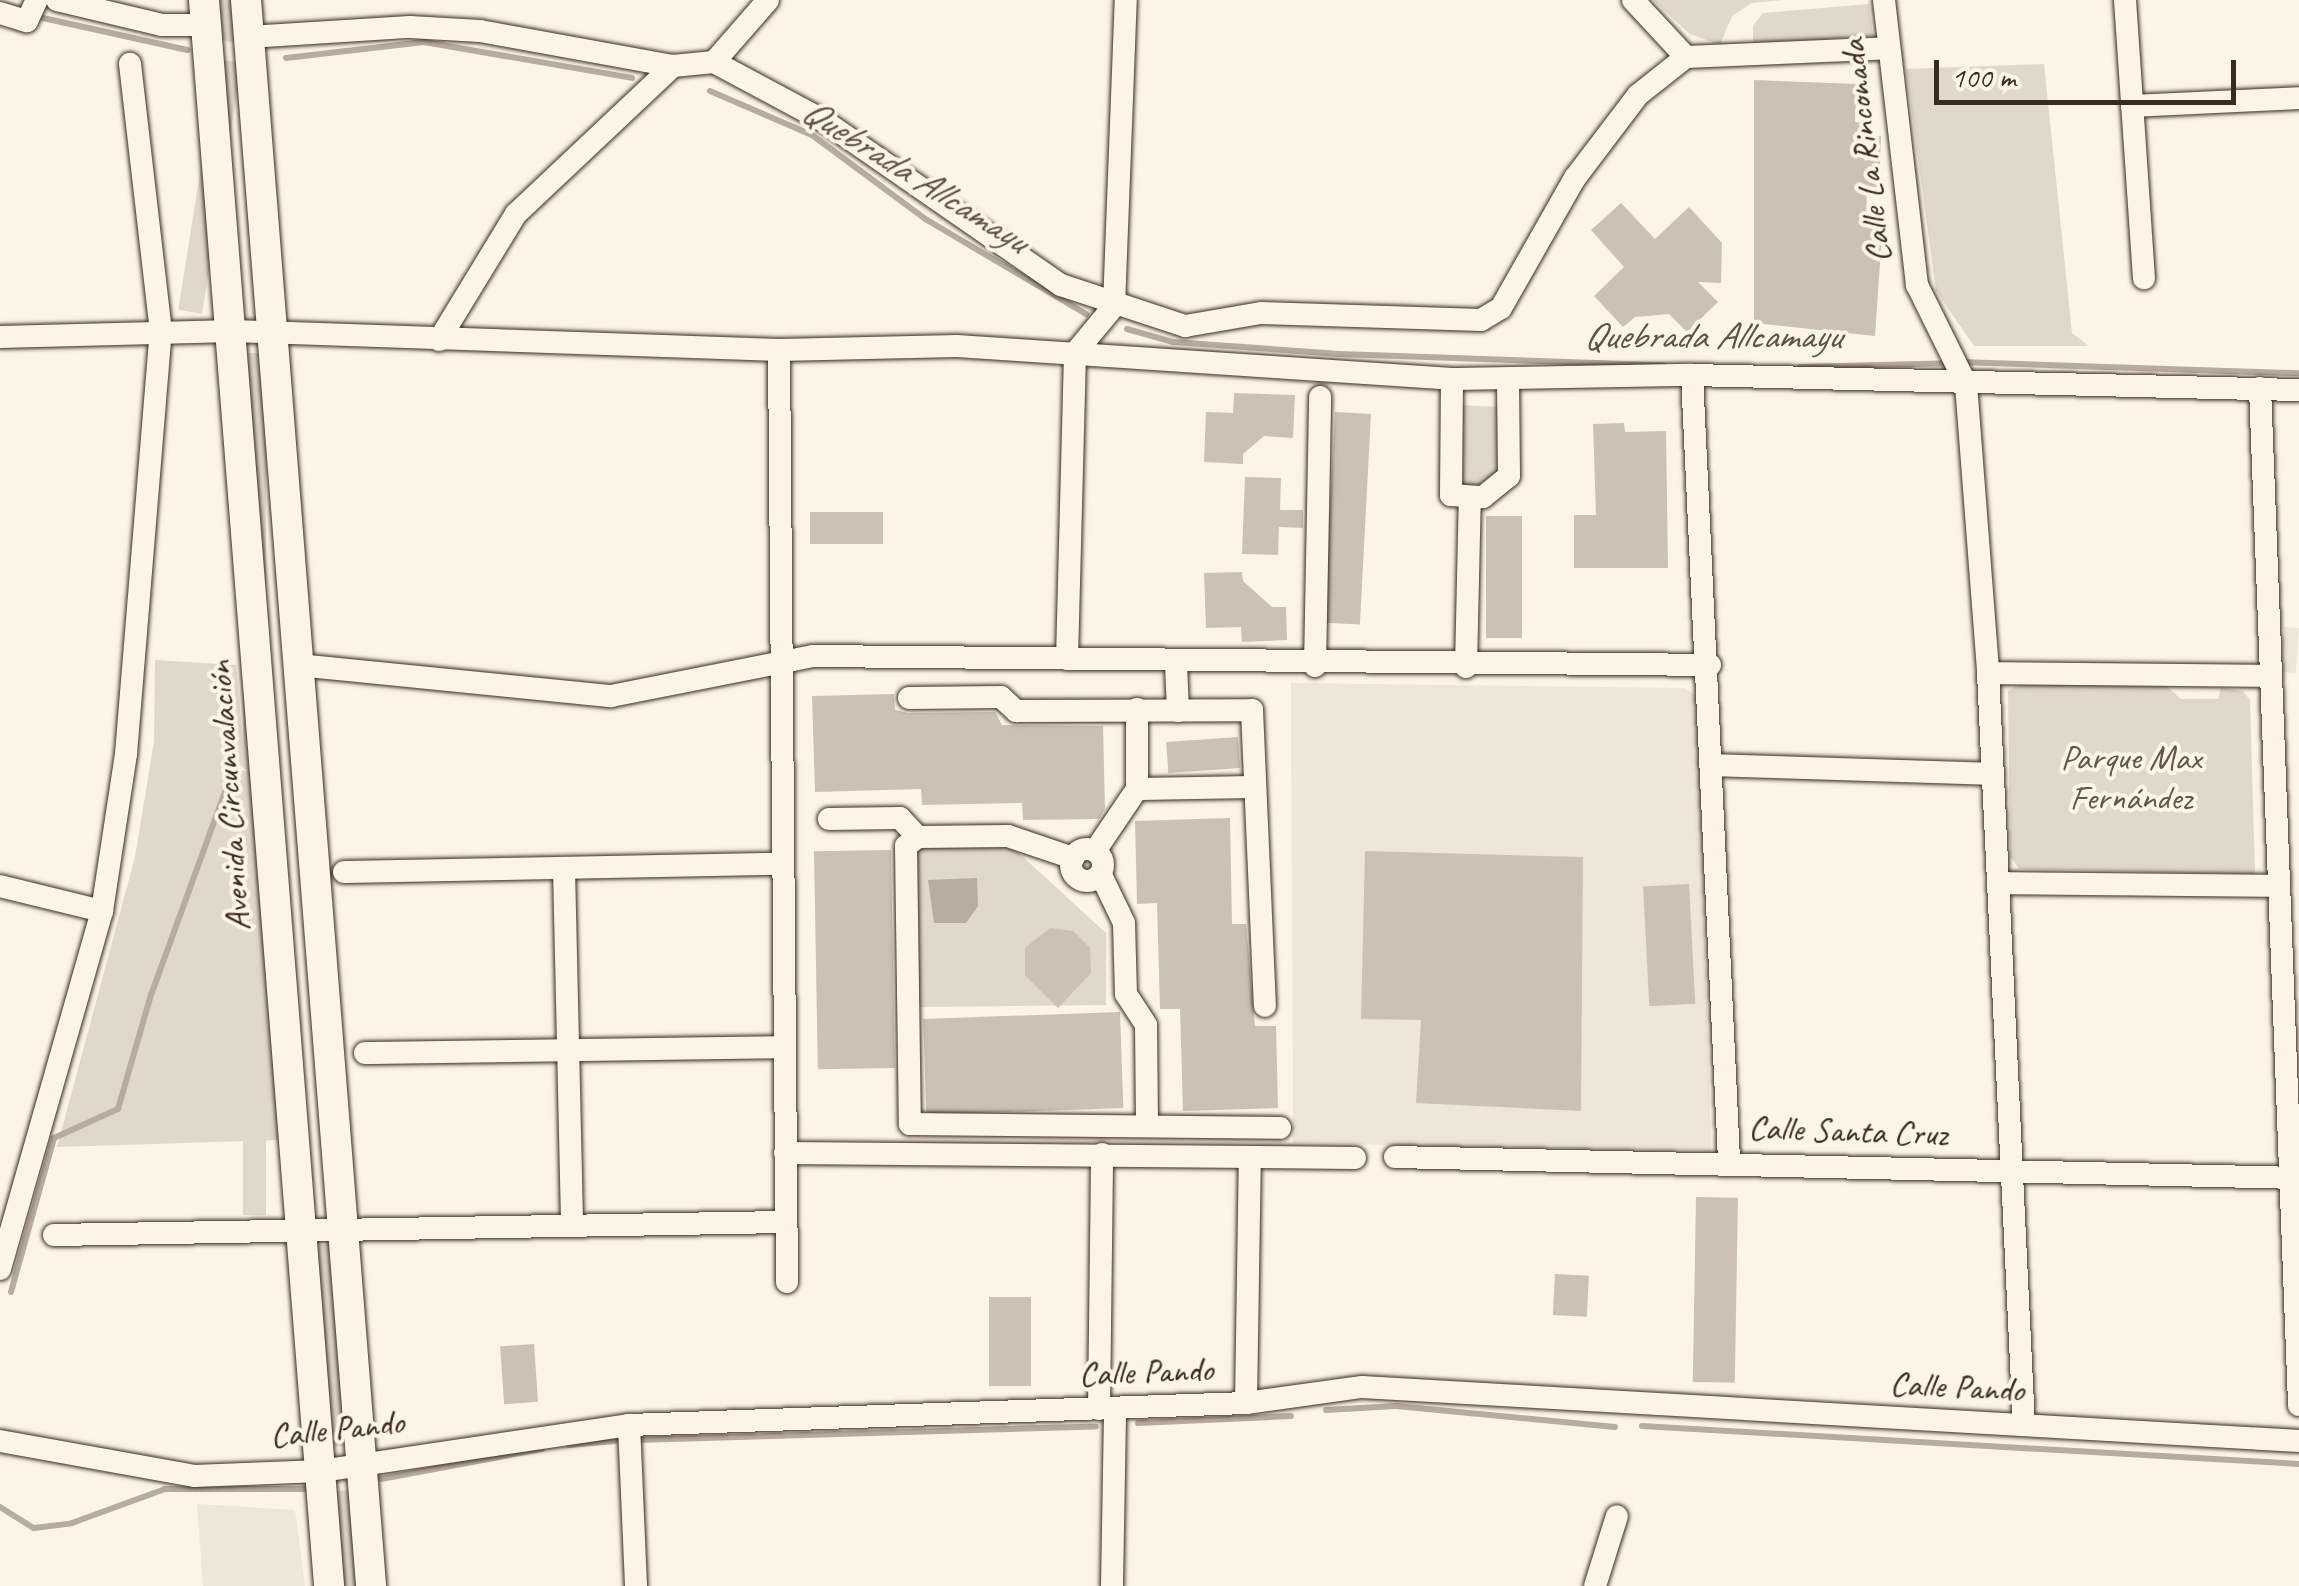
<!DOCTYPE html>
<meta charset="utf-8">
<style>
body{margin:0}
#map{position:relative;width:2299px;height:1586px;overflow:hidden;background:#fcf5e5;font-family:Caveat,sans-serif}
div>[style]{position:absolute}
[style*='--x']{left:calc(var(--x)*1px);top:calc(var(--y)*1px);width:calc(var(--w)*1px);rotate:calc(var(--a)*1deg)}
.built>*{inset:0;background:#eee6d6;transform-origin:0 0}
.green>*{inset:0;background:#e0d8c8;transform-origin:0 0}
.water>*{inset:0;background:#b7ad9e}
.stream>*{height:6px;margin:-3px;padding:0 3px;transform-origin:3px;border-radius:3px;background:#b7ad9e}
.building>*{inset:0;background:#ccc2b3;transform-origin:0 0}
.roads{filter:drop-shadow(0 0 2px #3b2a1e) drop-shadow(0 0 2px #3b2a1e)}
.minor>*{height:22px;margin:-11px;padding:0 11px;transform-origin:11px;border-radius:11px;background:#fcf5e5}
.minor>.ring{margin:-11px;padding:0;box-sizing:content-box;background:none;border:22px solid #fcf5e5;border-radius:50%}
.major>*{height:30px;margin:-15px;padding:0 15px;transform-origin:15px;border-radius:15px;background:#fcf5e5}
span{translate:-50% -50%;white-space:nowrap;text-align:center;line-height:1.15;-webkit-text-stroke:8px #fcf5e5;paint-order:stroke}
.street-label{font-size:35px;color:#3b2a1e}
.park-label{font-size:35px;color:#645648}
.water-label{font-size:38px;color:#605144;font-style:italic}
.scale{position:absolute;left:1934px;top:60px;width:302px;height:45px;box-sizing:border-box;border:5px solid #3b2a1e;border-top:0;padding-left:12px;font-size:30px;line-height:35px;white-space:nowrap;color:#3b2a1e;-webkit-text-stroke:8px #fcf5e5;paint-order:stroke}
</style>
<div id="map">
<div class="built">
<div style="left:2284px;top:627px;width:15px;height:45px;rotate:4deg"></div>
<div style="clip-path:polygon(1291px 683px,1684px 688px,1698px 697px,1711px 1151px,1293px 1143px)"></div>
<div style="clip-path:polygon(197px 1504px,295px 1510px,305px 1586px,203px 1586px)"></div>
</div>
<div class="green">
<div style="clip-path:polygon(213px 0,237px 0,240px 43px,216px 40px)"></div>
<div style="clip-path:polygon(1653px 0,1783px 0,1752px 3px,1732px 16px,1720px 45px,1690px 34px)"></div>
<div style="clip-path:polygon(1869px 4px,1873px 36px,1753px 44px,1753px 26px,1763px 13px)"></div>
<div style="left:218px;top:59px;width:24px;height:254px;rotate:9deg"></div>
<div style="clip-path:polygon(2044px 64px,2072px 333px,2089px 346px,1974px 346px,1936px 291px,1906px 69px)"></div>
<div style="left:243px;top:353px;width:23px;height:862px"></div>
<div style="clip-path:polygon(1458px 405px,1500px 407px,1500px 480px,1486px 490px,1461px 486px)"></div>
<div style="clip-path:polygon(155px 660px,236px 665px,280px 1140px,57px 1147px,135px 857px,154px 741px)"></div>
<div style="clip-path:polygon(2027px 681px,2165px 685px,2181px 699px,2218px 699px,2221px 688px,2243px 691px,2250px 700px,2255px 874px,2019px 869px,2010px 856px,2008px 691px)"></div>
<div style="clip-path:polygon(1009px 844px,1106px 933px,1106px 1005px,916px 1007px,917px 846px)"></div>
<div style="left:332px;top:1244px;width:202px;height:21px;rotate:84deg"></div>
<div style="left:358px;top:1490px;width:96px;height:26px;rotate:87deg"></div>
</div>
<div class="water">
<div style="clip-path:polygon(977px 878px,978px 906px,966px 923px,934px 923px,928px 880px)"></div>
</div>
<div class="stream">
<div style="--x:43;--y:18;--w:148;--a:12.5"></div>
<div style="--x:286;--y:58;--w:139;--a:-6.6"></div>
<div style="--x:424;--y:42;--w:211;--a:9.8"></div>
<div style="--x:710;--y:91;--w:111;--a:23.3"></div>
<div style="--x:812;--y:135;--w:143;--a:36.5"></div>
<div style="--x:927;--y:220;--w:185;--a:30.6"></div>
<div style="--x:1127;--y:329;--w:48;--a:15.8"></div>
<div style="--x:1173;--y:342;--w:167;--a:4.1"></div>
<div style="--x:1340;--y:354;--w:323;--a:2"></div>
<div style="--x:1960;--y:362;--w:339;--a:1.9"></div>
<div style="--x:1800;--y:367;--w:148;--a:-1.5"></div>
<div style="--x:11;--y:1292;--w:160;--a:-74.4"></div>
<div style="--x:54;--y:1138;--w:70;--a:-24.4"></div>
<div style="--x:118;--y:1109;--w:119;--a:-73.9"></div>
<div style="--x:151;--y:995;--w:231;--a:-70"></div>
<div style="--x:1326;--y:1410;--w:70;--a:-3.3"></div>
<div style="--x:1396;--y:1406;--w:220;--a:5.5"></div>
<div style="--x:1138;--y:1423;--w:153;--a:-2.6"></div>
<div style="--x:1642;--y:1426;--w:658;--a:3.31"></div>
<div style="--x:637;--y:1440;--w:459;--a:-1.7"></div>
<div style="--x:569;--y:1445;--w:46;--a:-5"></div>
<div style="--x:381;--y:1479;--w:164;--a:-10.6"></div>
<div style="--x:0;--y:1507;--w:40;--a:32"></div>
<div style="--x:34;--y:1528;--w:38;--a:-7"></div>
<div style="--x:72;--y:1523;--w:99;--a:-20.1"></div>
<div style="--x:165;--y:1489;--w:141;--a:0"></div>
</div>
<div class="building">
<div style="clip-path:polygon(1754px 80px,1857px 84px,1855px 122px,1873px 123px,1872px 136px,1881px 136px,1879px 187px,1867px 187px,1866px 219px,1883px 220px,1875px 336px,1754px 323px)"></div>
<div style="clip-path:polygon(1621px 203px,1655px 239px,1689px 207px,1722px 243px,1721px 283px,1698px 282px,1718px 302px,1687px 332px,1669px 314px,1635px 317px,1623px 327px,1594px 296px,1624px 267px,1591px 230px)"></div>
<div style="clip-path:polygon(1234px 393px,1295px 395px,1293px 438px,1264px 436px,1243px 454px,1243px 464px,1204px 462px,1206px 412px,1233px 413px)"></div>
<div style="left:1335px;top:412px;width:36px;height:211px;rotate:3deg"></div>
<div style="clip-path:polygon(1624px 423px,1625px 432px,1666px 431px,1668px 568px,1574px 568px,1574px 515px,1596px 515px,1593px 424px)"></div>
<div style="clip-path:polygon(1245px 477px,1281px 478px,1280px 510px,1303px 510px,1303px 528px,1279px 527px,1278px 555px,1242px 554px)"></div>
<div style="left:810px;top:512px;width:73px;height:32px"></div>
<div style="left:1522px;top:516px;width:122px;height:36px;rotate:90deg"></div>
<div style="clip-path:polygon(1242px 572px,1243px 581px,1272px 607px,1286px 607px,1287px 640px,1242px 642px,1241px 627px,1206px 628px,1204px 573px)"></div>
<div style="clip-path:polygon(894px 694px,895px 710px,908px 713px,995px 712px,1002px 725px,1103px 726px,1105px 809px,1099px 819px,1023px 820px,1022px 803px,922px 805px,921px 789px,815px 792px,812px 696px)"></div>
<div style="left:1238px;top:737px;width:31px;height:72px;rotate:86deg"></div>
<div style="clip-path:polygon(1230px 818px,1232px 924px,1246px 924px,1255px 1026px,1276px 1026px,1278px 1108px,1183px 1111px,1180px 1009px,1160px 1009px,1157px 903px,1137px 904px,1135px 821px)"></div>
<div style="left:891px;top:850px;width:218px;height:77px;rotate:89deg"></div>
<div style="clip-path:polygon(1365px 851px,1583px 857px,1581px 1111px,1416px 1103px,1421px 1020px,1361px 1019px)"></div>
<div style="left:1689px;top:884px;width:120px;height:46px;rotate:87deg"></div>
<div style="clip-path:polygon(1050px 928px,1073px 931px,1090px 948px,1091px 973px,1058px 1008px,1025px 975px,1025px 948px)"></div>
<div style="left:1120px;top:1012px;width:96px;height:197px;rotate:88deg"></div>
<div style="left:1696px;top:1197px;width:42px;height:185px;rotate:1deg"></div>
<div style="left:1555px;top:1274px;width:34px;height:41px;rotate:3deg"></div>
<div style="left:989px;top:1297px;width:42px;height:89px"></div>
<div style="left:534px;top:1344px;width:58px;height:34px;rotate:86deg"></div>
</div>
<div class="roads">
<div class="minor">
<div style="--x:57;--y:0;--w:108;--a:13.4"></div>
<div style="--x:162;--y:25;--w:44;--a:0"></div>
<div style="--x:1633;--y:0;--w:78;--a:47.1"></div>
<div style="--x:1884;--y:0;--w:287;--a:83.4"></div>
<div style="--x:1917;--y:285;--w:110;--a:63.7"></div>
<div style="--x:1966;--y:384;--w:290;--a:85.6"></div>
<div style="--x:1988;--y:673;--w:753;--a:87.26"></div>
<div style="--x:2125;--y:0;--w:279;--a:86.1"></div>
<div style="--x:0;--y:13;--w:28;--a:17"></div>
<div style="--x:27;--y:21;--w:23;--a:-65"></div>
<div style="--x:249;--y:37;--w:161;--a:-3.6"></div>
<div style="--x:410;--y:27;--w:70;--a:3.3"></div>
<div style="--x:480;--y:31;--w:196;--a:10.3"></div>
<div style="--x:673;--y:66;--w:41;--a:-5.6"></div>
<div style="--x:714;--y:62;--w:125;--a:28.2"></div>
<div style="--x:824;--y:121;--w:288;--a:34.7"></div>
<div style="--x:1061;--y:285;--w:131;--a:18.3"></div>
<div style="--x:1185;--y:326;--w:77;--a:-9.7"></div>
<div style="--x:1261;--y:313;--w:220;--a:1.8"></div>
<div style="--x:1481;--y:320;--w:23;--a:-31"></div>
<div style="--x:1501;--y:308;--w:150;--a:-60.4"></div>
<div style="--x:1575;--y:178;--w:104;--a:-52.8"></div>
<div style="--x:1638;--y:95;--w:61;--a:-38.4"></div>
<div style="--x:1686;--y:57;--w:203;--a:-2.5"></div>
<div style="--x:714;--y:62;--w:82;--a:-48.9"></div>
<div style="--x:2132;--y:106;--w:167;--a:-2.7"></div>
<div style="--x:0;--y:337;--w:233;--a:-1.5"></div>
<div style="--x:233;--y:331;--w:546;--a:1.99"></div>
<div style="--x:779;--y:350;--w:178;--a:-1.3"></div>
<div style="--x:957;--y:346;--w:496;--a:3.8"></div>
<div style="--x:1452;--y:379;--w:240;--a:-1"></div>
<div style="--x:1692;--y:375;--w:607;--a:1.42"></div>
<div style="--x:439;--y:340;--w:148;--a:-58.6"></div>
<div style="--x:516;--y:214;--w:216;--a:-43.3"></div>
<div style="--x:779;--y:350;--w:932;--a:89.51"></div>
<div style="--x:1692;--y:375;--w:787;--a:87.3"></div>
<div style="--x:1452;--y:379;--w:116;--a:90.5"></div>
<div style="--x:1451;--y:495;--w:32;--a:4"></div>
<div style="--x:1483;--y:497;--w:33;--a:-39"></div>
<div style="--x:1509;--y:476;--w:97;--a:-90.6"></div>
<div style="--x:2260;--y:388;--w:1018;--a:87.8"></div>
<div style="--x:1067;--y:659;--w:306;--a:-88.5"></div>
<div style="--x:1075;--y:353;--w:61;--a:-50.3"></div>
<div style="--x:1114;--y:306;--w:306;--a:-87.8"></div>
<div style="--x:1176;--y:664;--w:47;--a:87.6"></div>
<div style="--x:298;--y:665;--w:315;--a:5.7"></div>
<div style="--x:611;--y:696;--w:206;--a:-11.2"></div>
<div style="--x:813;--y:656;--w:897;--a:0.57"></div>
<div style="--x:1315;--y:666;--w:269;--a:-88.9"></div>
<div style="--x:1466;--y:667;--w:170;--a:-88.7"></div>
<div style="--x:1988;--y:673;--w:283;--a:0.6"></div>
<div style="--x:909;--y:698;--w:92;--a:-0.6"></div>
<div style="--x:1001;--y:697;--w:21;--a:43"></div>
<div style="--x:1016;--y:711;--w:236;--a:-0.2"></div>
<div style="--x:1252;--y:710;--w:296;--a:87.5"></div>
<div style="--x:1713;--y:765;--w:280;--a:1.8"></div>
<div style="--x:1137;--y:789;--w:118;--a:-1"></div>
<div style="--x:829;--y:819;--w:71;--a:-0.8"></div>
<div style="--x:900;--y:818;--w:26;--a:47"></div>
<div style="--x:918;--y:837;--w:90;--a:-0.6"></div>
<div style="--x:1008;--y:836;--w:69;--a:18.7"></div>
<div style="--x:918;--y:837;--w:15;--a:143"></div>
<div style="--x:906;--y:846;--w:278;--a:89.2"></div>
<div style="--x:910;--y:1124;--w:370;--a:0.6"></div>
<div class="ring" style="left:1071px;top:849px;width:10px;height:10px"></div>
<div style="--x:1095;--y:851;--w:75;--a:-55.9"></div>
<div style="--x:1137;--y:789;--w:80;--a:-90"></div>
<div style="--x:564;--y:868;--w:358;--a:88.7"></div>
<div style="--x:344;--y:872;--w:436;--a:-1.1"></div>
<div style="--x:1101;--y:875;--w:53;--a:64.4"></div>
<div style="--x:1124;--y:923;--w:71;--a:88.4"></div>
<div style="--x:1126;--y:994;--w:37;--a:57"></div>
<div style="--x:1146;--y:1025;--w:101;--a:89.4"></div>
<div style="--x:1998;--y:883;--w:281;--a:0.6"></div>
<div style="--x:0;--y:886;--w:105;--a:13.8"></div>
<div style="--x:365;--y:1053;--w:418;--a:-0.8"></div>
<div style="--x:785;--y:1153;--w:570;--a:0.5"></div>
<div style="--x:1395;--y:1157;--w:904;--a:1.33"></div>
<div style="--x:54;--y:1235;--w:732;--a:-1.02"></div>
<div style="--x:0;--y:1269;--w:372;--a:-74.1"></div>
<div style="--x:102;--y:911;--w:159;--a:-81.3"></div>
<div style="--x:126;--y:754;--w:423;--a:-85.3"></div>
<div style="--x:161;--y:332;--w:270;--a:-96.6"></div>
<div style="--x:1246;--y:1403;--w:246;--a:-89.1"></div>
<div style="--x:1099;--y:1409;--w:255;--a:-89.3"></div>
<div style="--x:629;--y:1425;--w:161;--a:87.5"></div>
<div style="--x:0;--y:1441;--w:197;--a:10.2"></div>
<div style="--x:194;--y:1476;--w:127;--a:-2.3"></div>
<div style="--x:321;--y:1471;--w:311;--a:-8.5"></div>
<div style="--x:629;--y:1425;--w:617;--a:-2.04"></div>
<div style="--x:1246;--y:1403;--w:117;--a:-7.9"></div>
<div style="--x:1362;--y:1387;--w:939;--a:3.3"></div>
<div style="--x:1112;--y:1586;--w:178;--a:-89"></div>
<div style="--x:1595;--y:1586;--w:73;--a:-72.6"></div>
</div>
<div class="major">
<div style="--x:204;--y:0;--w:1591;--a:85.49"></div>
<div style="--x:246;--y:0;--w:1591;--a:85.49"></div>
</div>
</div>
<div class="street-label">
<span style="left:1866px;top:151px;rotate:-97deg">Calle La Rinconada</span>
<span style="left:229px;top:796px;rotate:-94deg">Avenida Circunvalación</span>
<span style="left:1848px;top:1131px;rotate:2deg">Calle Santa Cruz</span>
<span style="left:1146px;top:1372px;rotate:-2deg">Calle Pando</span>
<span style="left:1957px;top:1387px;rotate:3deg">Calle Pando</span>
<span style="left:337px;top:1429px;rotate:-6deg">Calle Pando</span>
</div>
<div class="park-label">
<span style="left:2131px;top:778px">Parque Max<br>Fernández</span>
</div>
<div class="water-label">
<span style="left:915px;top:175px;rotate:32deg">Quebrada Allcamayu</span>
<span style="left:1712px;top:336px">Quebrada Allcamayu</span>
</div>
<div class="scale">100 m</div>
</div>
